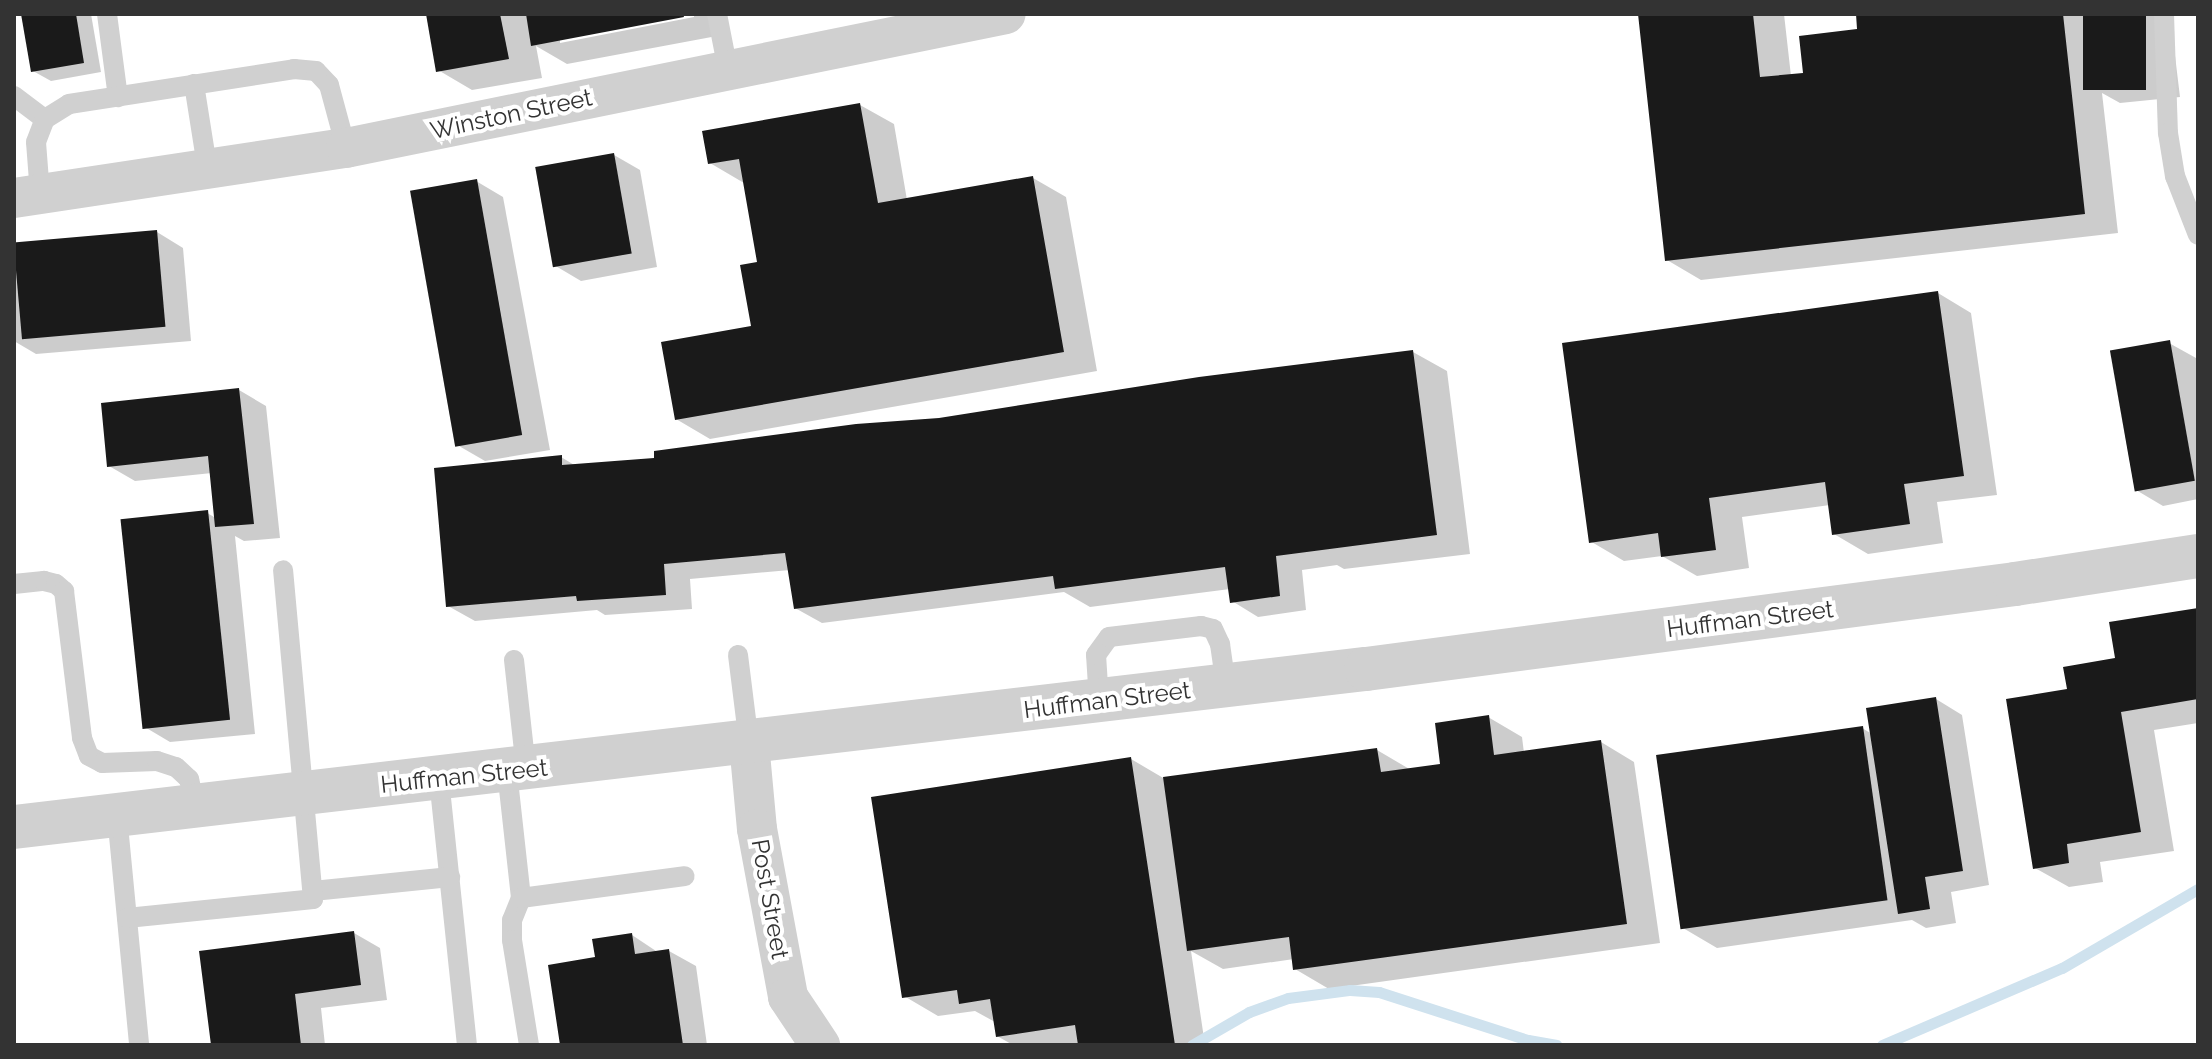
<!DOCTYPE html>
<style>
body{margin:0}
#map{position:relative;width:2212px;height:1059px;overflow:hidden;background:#fff;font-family:Raleway,sans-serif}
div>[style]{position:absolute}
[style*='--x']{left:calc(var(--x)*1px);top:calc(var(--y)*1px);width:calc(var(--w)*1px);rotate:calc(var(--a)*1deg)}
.shadow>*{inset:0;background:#0003}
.stream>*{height:11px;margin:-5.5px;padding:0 5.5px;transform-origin:5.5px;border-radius:5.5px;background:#cfe2ee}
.building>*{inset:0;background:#1a1a1a;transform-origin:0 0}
.service>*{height:20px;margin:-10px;padding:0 10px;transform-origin:10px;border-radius:10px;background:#d0d0d0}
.minor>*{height:40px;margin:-20px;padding:0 20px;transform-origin:20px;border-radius:20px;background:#d0d0d0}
.tertiary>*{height:44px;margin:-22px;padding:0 22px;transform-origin:22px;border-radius:22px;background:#d0d0d0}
span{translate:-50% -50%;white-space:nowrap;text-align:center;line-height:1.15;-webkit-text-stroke:8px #fff;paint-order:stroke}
.street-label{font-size:24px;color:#333}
.frame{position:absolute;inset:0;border:16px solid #333;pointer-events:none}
</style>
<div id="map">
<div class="shadow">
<div style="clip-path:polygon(23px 14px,91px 14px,101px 72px,51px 81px,33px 71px)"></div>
<div style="clip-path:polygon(428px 14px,690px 14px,560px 39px,560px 43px,694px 17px,694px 14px,713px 14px,717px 36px,567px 64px,536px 46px,542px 78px,472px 90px,438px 70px)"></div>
<div style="clip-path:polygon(1640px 14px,1784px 14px,1791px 76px,1805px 74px,1859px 31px,1858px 14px,2170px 14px,2180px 97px,2120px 103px,2102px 93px,2118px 233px,1701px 280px,1667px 260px)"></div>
<div style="clip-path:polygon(860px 105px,894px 124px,907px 200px,1033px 178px,1066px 197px,1097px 371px,710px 439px,676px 419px,754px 328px,760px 263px,744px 183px,710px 163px)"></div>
<div style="clip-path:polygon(614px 155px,640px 170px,657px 267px,581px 281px,554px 265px)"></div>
<div style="clip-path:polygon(476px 181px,503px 197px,550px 450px,485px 461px,459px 446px)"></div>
<div style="clip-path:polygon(157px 232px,183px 248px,191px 341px,36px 354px,14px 341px,14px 245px)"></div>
<div style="clip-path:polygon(1938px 293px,1971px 313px,1997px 495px,1937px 502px,1943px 543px,1868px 554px,1834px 534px,1830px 505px,1742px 517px,1749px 568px,1697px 576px,1662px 556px,1624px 561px,1590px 541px)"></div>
<div style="clip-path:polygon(2169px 343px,2196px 358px,2198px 499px,2163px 506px,2136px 490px)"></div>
<div style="clip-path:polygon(1413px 352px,1447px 371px,1470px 554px,1344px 569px,1337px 565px,1302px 570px,1306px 610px,1258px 617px,1232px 601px,1230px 589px,1090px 607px,1064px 592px,822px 623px,795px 608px,790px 570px,690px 579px,692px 609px,605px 615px,597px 610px,475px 621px,448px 606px,561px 457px,576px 466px,657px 460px)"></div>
<div style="clip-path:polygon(239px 390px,266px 406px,280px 538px,244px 541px,235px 536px,255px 734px,170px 742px,143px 726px,207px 513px,216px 518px,212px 473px,135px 481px,109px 466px)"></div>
<div style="clip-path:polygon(2198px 610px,2198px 723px,2154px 730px,2174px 851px,2100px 862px,2103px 882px,2069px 887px,2035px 868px,2069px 691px)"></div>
<div style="clip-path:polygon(1936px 699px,1962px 715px,1989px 885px,1951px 892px,1956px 923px,1926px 928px,1912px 920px,1717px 948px,1683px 928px,1862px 728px,1872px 734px)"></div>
<div style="clip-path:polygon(1488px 717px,1522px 737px,1524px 753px,1601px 742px,1634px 762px,1660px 943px,1329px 989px,1295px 969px,1294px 959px,1223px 969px,1191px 951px,1205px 1045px,1013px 1045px,997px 1036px,995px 1022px,975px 1011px,938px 1016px,904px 996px,1131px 759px,1165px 779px,1377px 750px,1411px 770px,1442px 766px)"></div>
<div style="clip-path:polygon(354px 933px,380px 948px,387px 1000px,321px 1008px,325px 1045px,213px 1045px)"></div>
<div style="clip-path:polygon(632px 935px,659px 953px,669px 951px,696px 966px,707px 1045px,562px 1045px,597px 959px)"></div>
</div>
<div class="stream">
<div style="--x:1192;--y:1045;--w:66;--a:-30.1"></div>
<div style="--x:1249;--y:1012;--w:41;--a:-19.7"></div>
<div style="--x:1288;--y:998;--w:63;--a:-7.4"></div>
<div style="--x:1350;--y:990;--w:29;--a:4"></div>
<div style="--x:1379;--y:992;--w:157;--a:17.9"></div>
<div style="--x:1528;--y:1040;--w:29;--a:10"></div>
<div style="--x:1882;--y:1045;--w:196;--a:-23.2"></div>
<div style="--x:2062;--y:968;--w:157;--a:-30.2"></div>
</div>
<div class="building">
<div style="clip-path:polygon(21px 14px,76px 14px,84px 63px,31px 72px)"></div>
<div style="clip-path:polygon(426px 14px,500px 14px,509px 59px,436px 72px)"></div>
<div style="clip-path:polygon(526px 14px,683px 14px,684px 17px,531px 46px)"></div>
<div style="clip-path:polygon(1638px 14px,1753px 14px,1760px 77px,1803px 73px,1799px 36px,1857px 29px,1856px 14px,2063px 14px,2085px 214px,1665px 261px)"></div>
<div style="left:2083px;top:14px;width:63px;height:76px"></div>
<div style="clip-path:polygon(860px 103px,878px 203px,1033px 176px,1064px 352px,675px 420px,661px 342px,751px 326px,740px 265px,757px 262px,739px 159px,708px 164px,702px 131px)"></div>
<div style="left:614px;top:153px;width:102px;height:80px;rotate:80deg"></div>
<div style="left:477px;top:179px;width:260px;height:68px;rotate:80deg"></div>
<div style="left:157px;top:230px;width:97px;height:144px;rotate:85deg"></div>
<div style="clip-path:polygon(1938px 291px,1964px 476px,1904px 484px,1910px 524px,1832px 535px,1825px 482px,1709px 498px,1716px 550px,1661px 557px,1658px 533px,1589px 543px,1562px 343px)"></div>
<div style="left:2170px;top:340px;width:143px;height:61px;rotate:80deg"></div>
<div style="clip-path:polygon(1413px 350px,1437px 535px,1276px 556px,1280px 596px,1230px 603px,1225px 567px,1055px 589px,1053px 576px,794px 609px,785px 553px,664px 564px,666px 595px,577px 601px,576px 596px,446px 607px,434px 468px,562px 455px,562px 465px,654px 458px,654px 451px,856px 424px,939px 418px,1199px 377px)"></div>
<div style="clip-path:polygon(239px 388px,254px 524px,215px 527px,208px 456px,107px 467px,101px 403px)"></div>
<div style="left:208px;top:510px;width:211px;height:88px;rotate:84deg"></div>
<div style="clip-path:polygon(2198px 608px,2198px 699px,2121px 712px,2141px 832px,2067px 844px,2069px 863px,2033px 869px,2006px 699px,2067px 689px,2063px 667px,2115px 658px,2109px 622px)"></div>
<div style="clip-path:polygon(1936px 697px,1963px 871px,1925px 877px,1930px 909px,1898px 914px,1866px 708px)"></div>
<div style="clip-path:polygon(1489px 715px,1494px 755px,1601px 740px,1627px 924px,1293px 970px,1289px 937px,1187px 951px,1163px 777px,1377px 748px,1381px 772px,1440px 764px,1435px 723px)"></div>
<div style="left:1863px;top:726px;width:176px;height:209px;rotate:82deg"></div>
<div style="clip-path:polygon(1131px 757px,1175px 1045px,1078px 1045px,1075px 1025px,996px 1037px,990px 999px,959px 1004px,957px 990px,902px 998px,871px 797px)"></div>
<div style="clip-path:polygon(354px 931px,361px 985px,295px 994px,301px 1045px,211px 1045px,199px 951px)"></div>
<div style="clip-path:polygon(632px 933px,635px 954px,669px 949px,683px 1045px,560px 1045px,548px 965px,595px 957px,592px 939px)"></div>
</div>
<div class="service">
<div style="--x:107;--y:14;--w:84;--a:82.5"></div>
<div style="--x:717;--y:14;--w:57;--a:78.9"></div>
<div style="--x:2164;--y:14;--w:119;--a:88.1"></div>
<div style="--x:2168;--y:133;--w:44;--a:80.8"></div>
<div style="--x:2175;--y:176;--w:63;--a:68.7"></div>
<div style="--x:194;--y:84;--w:89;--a:81"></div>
<div style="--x:14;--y:96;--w:39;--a:37"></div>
<div style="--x:40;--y:194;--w:52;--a:-94.4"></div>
<div style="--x:36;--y:142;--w:25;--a:-69"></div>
<div style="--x:45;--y:119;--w:28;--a:-32"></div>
<div style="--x:69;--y:104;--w:228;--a:-8.8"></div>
<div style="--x:294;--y:69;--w:22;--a:5"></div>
<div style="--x:316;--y:71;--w:19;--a:47"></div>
<div style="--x:329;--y:85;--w:65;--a:74.9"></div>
<div style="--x:14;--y:584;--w:30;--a:-6"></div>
<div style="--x:44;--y:581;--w:12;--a:14"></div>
<div style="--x:56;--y:584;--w:11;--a:41"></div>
<div style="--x:64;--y:591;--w:148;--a:83"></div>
<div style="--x:82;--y:738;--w:19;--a:69"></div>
<div style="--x:89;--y:756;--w:15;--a:28"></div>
<div style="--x:102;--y:763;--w:55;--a:-2.1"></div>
<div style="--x:157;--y:761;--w:20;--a:18"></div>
<div style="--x:176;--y:767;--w:18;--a:43"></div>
<div style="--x:189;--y:779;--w:28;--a:77"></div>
<div style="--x:738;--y:655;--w:89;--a:82.9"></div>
<div style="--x:514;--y:660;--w:110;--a:83.7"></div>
<div style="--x:1099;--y:701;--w:46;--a:-93.7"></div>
<div style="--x:1096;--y:655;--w:22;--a:-54"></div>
<div style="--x:1109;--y:637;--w:93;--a:-6.8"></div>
<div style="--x:1201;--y:626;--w:12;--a:14"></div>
<div style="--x:1213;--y:629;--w:17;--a:65"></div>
<div style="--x:1220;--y:644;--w:42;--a:81.9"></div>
<div style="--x:507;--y:771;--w:128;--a:83.7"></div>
<div style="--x:521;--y:898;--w:24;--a:112"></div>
<div style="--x:512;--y:920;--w:20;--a:90"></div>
<div style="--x:512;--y:940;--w:106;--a:80.8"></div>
<div style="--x:439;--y:779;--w:267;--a:84"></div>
<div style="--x:117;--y:815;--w:231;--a:84.5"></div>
<div style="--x:313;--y:891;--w:138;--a:-5.8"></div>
<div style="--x:521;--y:898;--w:165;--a:-7.6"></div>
<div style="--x:127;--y:918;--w:187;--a:-5.8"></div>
<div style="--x:313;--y:899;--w:330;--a:-95.2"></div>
</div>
<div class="minor">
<div style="--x:14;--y:198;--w:336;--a:-8.6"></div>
<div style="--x:346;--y:148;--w:673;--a:-11.48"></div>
<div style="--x:749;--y:743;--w:86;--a:84.7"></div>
<div style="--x:757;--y:829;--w:171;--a:79.5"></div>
<div style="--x:788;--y:997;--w:58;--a:56.3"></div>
</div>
<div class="tertiary">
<div style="--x:14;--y:827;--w:1361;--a:-6.67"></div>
<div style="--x:1366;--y:669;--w:655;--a:-7.46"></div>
<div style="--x:2015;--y:584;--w:185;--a:-8.7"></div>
</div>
<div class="street-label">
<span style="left:511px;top:114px;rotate:-12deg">Winston Street</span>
<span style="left:1750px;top:619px;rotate:-7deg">Huffman Street</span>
<span style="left:1107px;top:700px;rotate:-7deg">Huffman Street</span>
<span style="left:464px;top:776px;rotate:-6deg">Huffman Street</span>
<span style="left:770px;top:899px;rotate:80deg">Post Street</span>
</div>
<div class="frame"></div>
</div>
